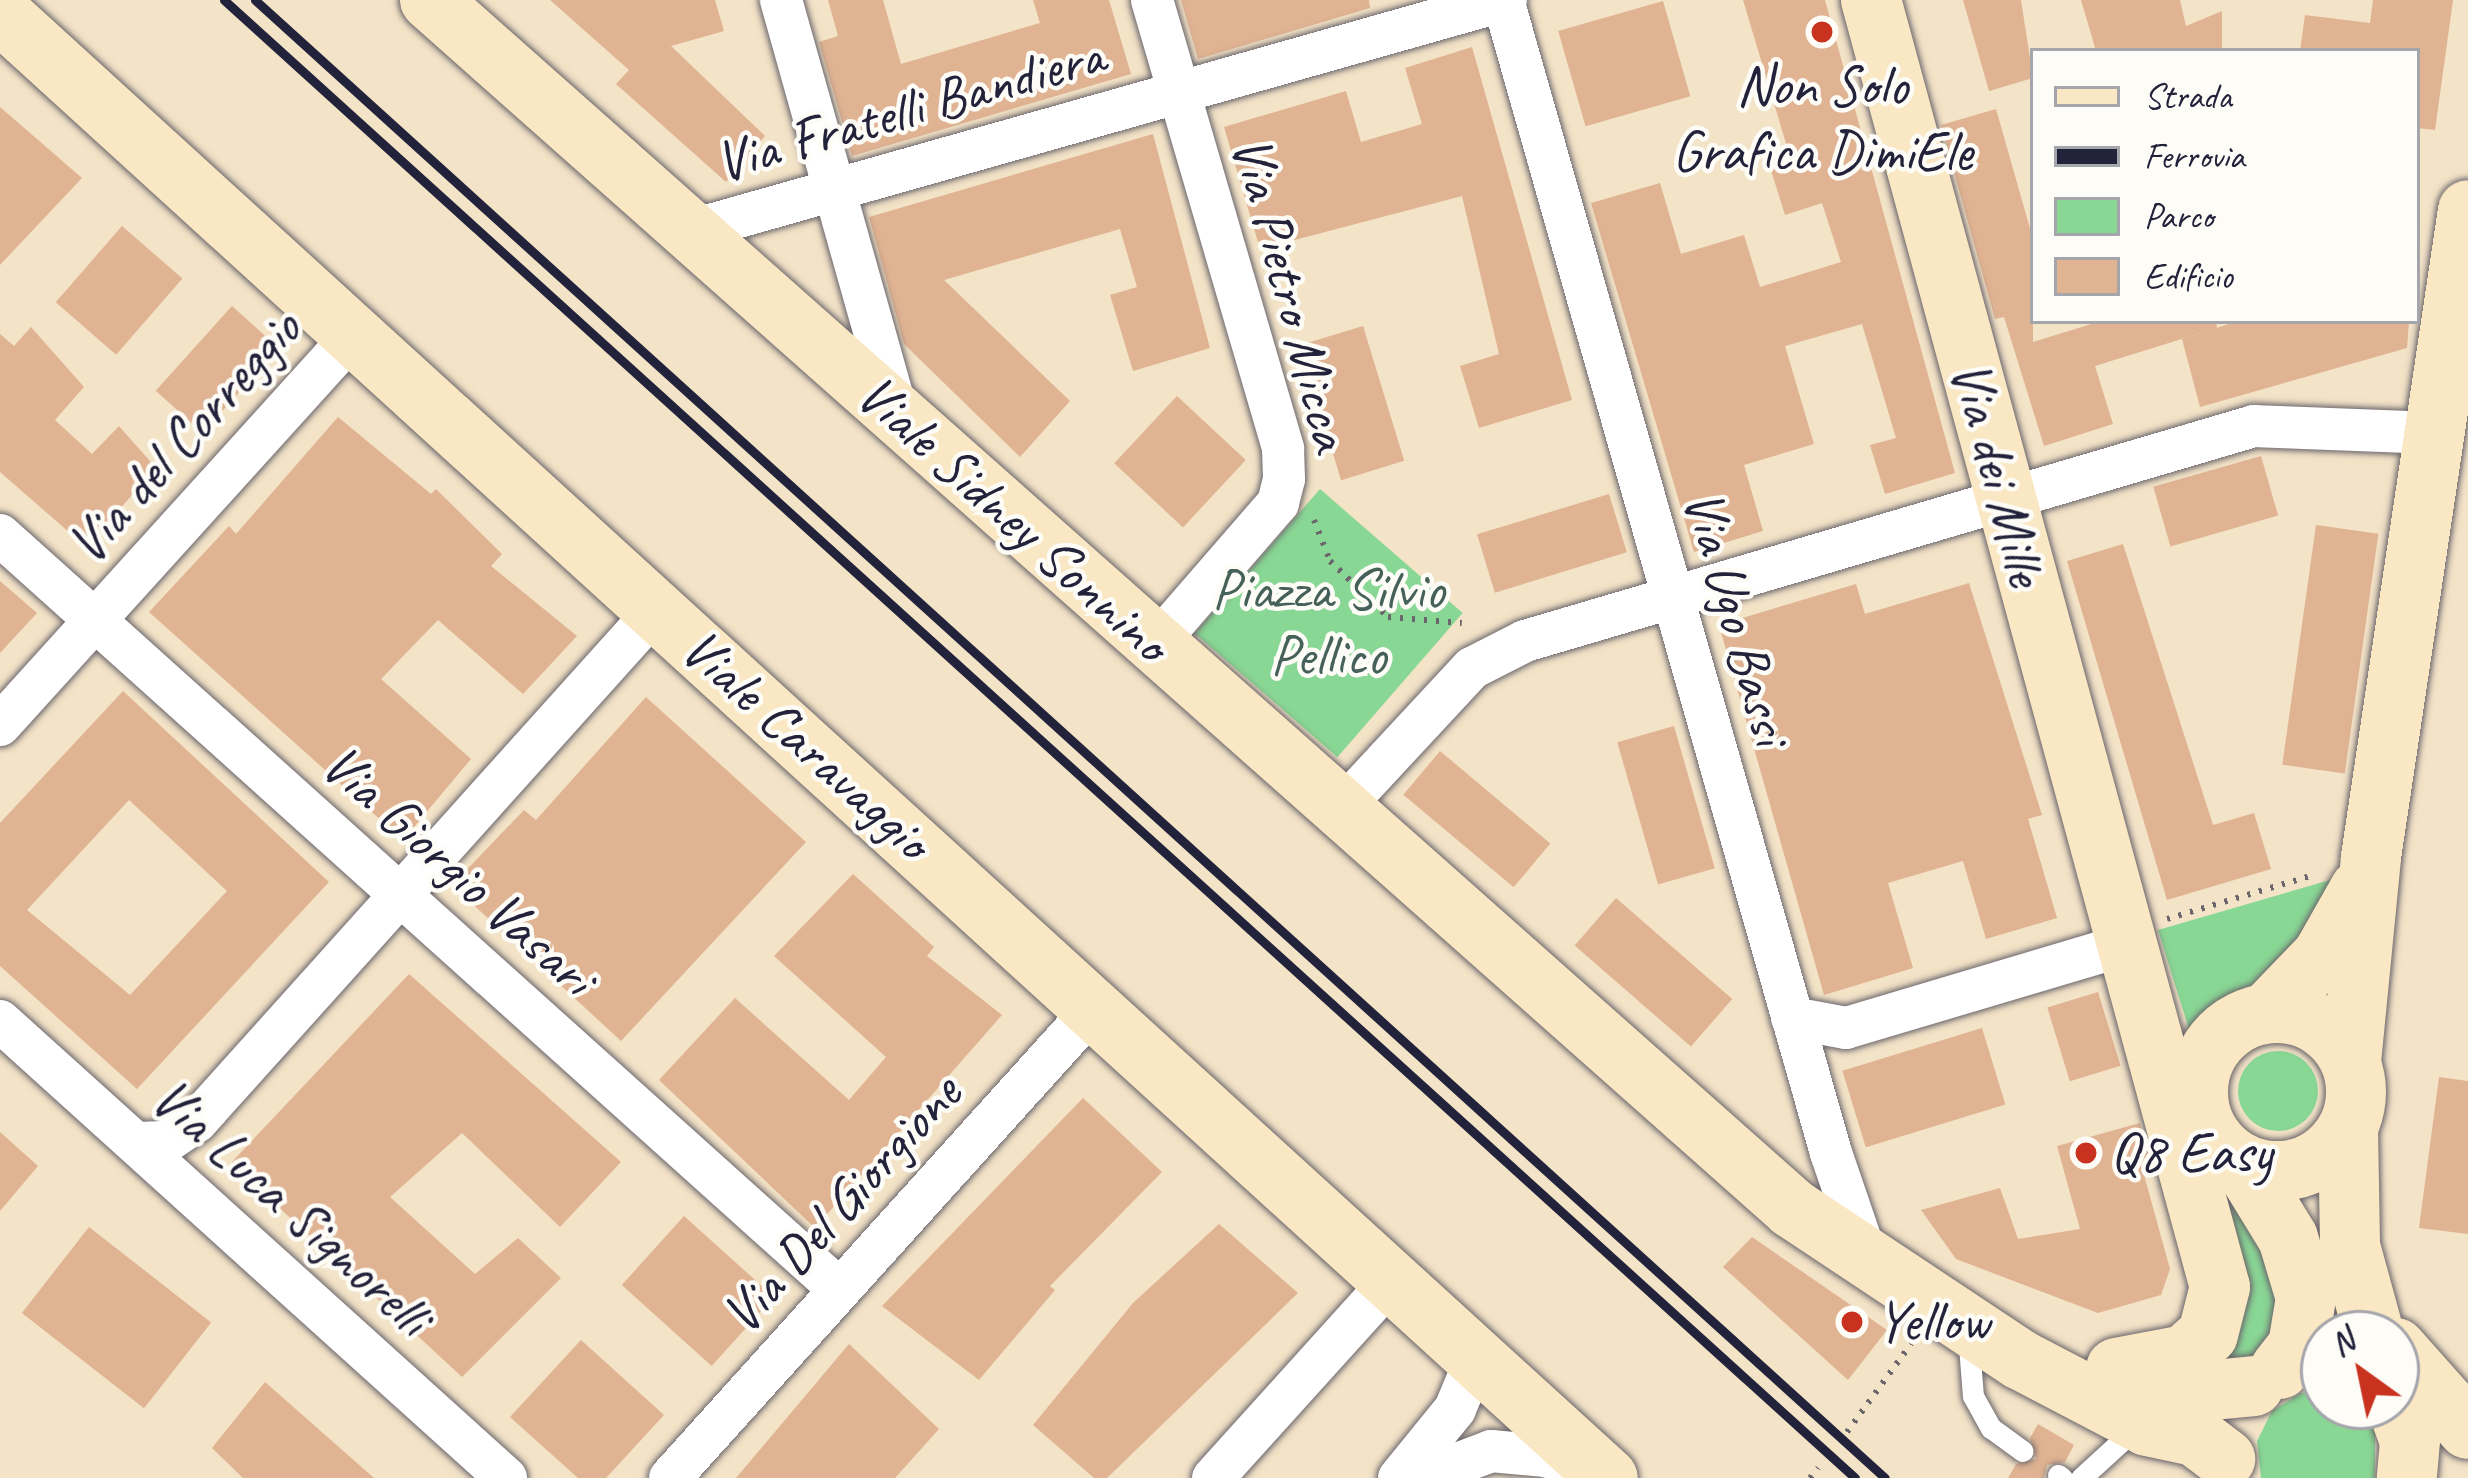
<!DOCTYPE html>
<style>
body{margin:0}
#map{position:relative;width:2468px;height:1478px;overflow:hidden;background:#f3e3c7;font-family:Caveat,sans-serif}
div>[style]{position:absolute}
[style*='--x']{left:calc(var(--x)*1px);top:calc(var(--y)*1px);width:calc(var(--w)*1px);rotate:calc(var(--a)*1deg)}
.green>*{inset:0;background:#89d795;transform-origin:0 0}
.round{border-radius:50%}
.building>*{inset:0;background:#e0b392;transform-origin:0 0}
.path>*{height:6px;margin-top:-3px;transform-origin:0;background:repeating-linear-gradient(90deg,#6b666c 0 3px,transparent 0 12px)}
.roads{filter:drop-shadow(0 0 3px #6b666c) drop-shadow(0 0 3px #6b666c)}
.lane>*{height:21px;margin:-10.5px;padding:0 10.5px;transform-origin:10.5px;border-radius:10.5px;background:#fff}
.street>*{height:42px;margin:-21px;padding:0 21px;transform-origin:21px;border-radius:21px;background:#fff}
.secondary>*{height:60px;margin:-30px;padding:0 30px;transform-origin:30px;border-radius:30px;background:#fae7c3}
.secondary>.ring{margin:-30px;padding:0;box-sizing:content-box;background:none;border:60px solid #fae7c3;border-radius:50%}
.rail>*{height:9px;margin:-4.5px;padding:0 4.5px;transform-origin:4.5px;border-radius:4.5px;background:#22223b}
.dots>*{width:33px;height:33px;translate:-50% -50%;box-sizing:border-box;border:6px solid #fdfcf7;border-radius:50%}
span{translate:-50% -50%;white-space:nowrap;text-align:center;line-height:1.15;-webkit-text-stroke:9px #fdfcf7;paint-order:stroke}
.poi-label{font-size:57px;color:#22223b}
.left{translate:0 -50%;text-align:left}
.street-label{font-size:57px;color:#22223b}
.park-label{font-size:57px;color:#46615a}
.legend{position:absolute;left:2030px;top:48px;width:390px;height:276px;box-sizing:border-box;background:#fdfcf7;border:3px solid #a5a5ac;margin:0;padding:15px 21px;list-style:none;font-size:36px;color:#22223b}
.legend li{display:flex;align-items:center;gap:24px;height:60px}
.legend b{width:60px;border:3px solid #a5a5ac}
.north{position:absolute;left:2300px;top:1310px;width:120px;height:120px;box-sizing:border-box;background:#fdfcf7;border:3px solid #a5a5ac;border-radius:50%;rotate:327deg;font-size:33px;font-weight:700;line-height:48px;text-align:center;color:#22223b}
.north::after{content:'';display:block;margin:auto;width:42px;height:54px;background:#c8321e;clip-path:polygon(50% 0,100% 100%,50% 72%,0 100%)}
</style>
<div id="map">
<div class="green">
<div style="left:1320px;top:489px;width:189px;height:191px;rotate:41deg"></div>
<div style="clip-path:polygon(2337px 878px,2324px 909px,2266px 982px,2193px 1042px,2158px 930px)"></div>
<div class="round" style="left:2238px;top:1051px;width:80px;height:80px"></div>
<div style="clip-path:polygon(2221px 1173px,2289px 1305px,2251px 1368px,2208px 1362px)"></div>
<div style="clip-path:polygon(2324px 1392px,2324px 1406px,2359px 1406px,2375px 1427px,2375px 1478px,2261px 1478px,2257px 1441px,2272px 1411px,2301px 1393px)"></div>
</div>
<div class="building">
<div style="clip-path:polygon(550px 0,715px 0,724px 31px,671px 46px,765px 136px,726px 182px,616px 84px,629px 70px)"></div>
<div style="clip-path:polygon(828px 0,883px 0,901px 64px,1040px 23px,1033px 0,1109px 0,1131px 74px,852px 156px,819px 42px,838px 36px)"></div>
<div style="clip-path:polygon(1181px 0,1369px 0,1370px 8px,1198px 59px)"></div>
<div style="clip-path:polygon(1743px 0,1825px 0,1955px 473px,1885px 494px,1870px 445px,1896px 438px,1862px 324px,1785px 346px,1814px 444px,1744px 465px,1763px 531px,1694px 552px,1591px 203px,1660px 183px,1681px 254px,1744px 235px,1760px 287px,1841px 262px,1822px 203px,1785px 215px,1770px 167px,1791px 160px)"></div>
<div style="clip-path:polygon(1963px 0,2021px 0,2033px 78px,1989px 91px)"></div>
<div style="clip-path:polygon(2081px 0,2180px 0,2186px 26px,2222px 11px,2222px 51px,2096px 51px)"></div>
<div style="clip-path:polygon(2373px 0,2453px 0,2435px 130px,2417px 128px,2417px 51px,2300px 51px,2305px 15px,2370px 23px)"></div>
<div style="left:1663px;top:1px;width:99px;height:109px;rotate:74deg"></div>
<div style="clip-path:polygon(1472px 47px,1572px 400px,1479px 428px,1460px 366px,1499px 354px,1462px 196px,1260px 249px,1224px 127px,1346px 91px,1361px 142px,1422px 124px,1405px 68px)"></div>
<div style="clip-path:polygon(0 107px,82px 178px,0 265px)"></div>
<div style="clip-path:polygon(1996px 109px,2033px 239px,2033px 342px,2101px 321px,2216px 321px,2217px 328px,2095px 366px,2113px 424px,2044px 446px,2004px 317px,1995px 319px,1941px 125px)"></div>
<div style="clip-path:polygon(1153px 134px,1210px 348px,1133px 371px,1110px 295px,1137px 287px,1120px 229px,944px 280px,1070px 401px,1020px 457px,904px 344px,869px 217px)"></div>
<div style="left:122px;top:226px;width:80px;height:101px;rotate:41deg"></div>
<div style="left:232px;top:306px;width:63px;height:114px;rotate:42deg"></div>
<div style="clip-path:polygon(2238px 321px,2409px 321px,2407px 348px,2200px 407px,2182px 339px)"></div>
<div style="left:1363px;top:326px;width:141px;height:66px;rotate:73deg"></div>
<div style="clip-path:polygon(31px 327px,84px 387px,55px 420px,92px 454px,119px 426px,156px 468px,86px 547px,0 472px,0 334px,14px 346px)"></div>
<div style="left:1177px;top:396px;width:94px;height:92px;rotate:43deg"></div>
<div style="clip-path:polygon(338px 417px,431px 494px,436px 489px,502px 554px,491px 566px,577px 636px,523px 694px,438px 620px,381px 679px,471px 759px,403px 840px,149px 612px,229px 526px,236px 534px)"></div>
<div style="left:2261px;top:456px;width:62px;height:112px;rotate:74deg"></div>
<div style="left:1609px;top:494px;width:61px;height:138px;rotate:73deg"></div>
<div style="left:2316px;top:525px;width:63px;height:242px;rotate:8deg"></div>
<div style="clip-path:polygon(2123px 544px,2213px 825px,2254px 813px,2271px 869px,2167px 900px,2067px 561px)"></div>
<div style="clip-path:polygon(0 581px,37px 613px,0 653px)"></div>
<div style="clip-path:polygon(1969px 583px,2042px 815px,2028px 819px,2057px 918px,1986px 939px,1963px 861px,1888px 883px,1913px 968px,1824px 995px,1719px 625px,1856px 584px,1865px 614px)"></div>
<div style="clip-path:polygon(evenodd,123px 691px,329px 882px,137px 1089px,0 966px,0 823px,123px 691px,129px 800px,227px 891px,130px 995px,27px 910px,129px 800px)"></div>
<div style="clip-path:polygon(646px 697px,806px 842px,621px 1041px,452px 885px,524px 810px,536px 820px)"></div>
<div style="left:1674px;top:726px;width:148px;height:59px;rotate:74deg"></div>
<div style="left:1440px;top:751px;width:144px;height:57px;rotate:40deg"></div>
<div style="clip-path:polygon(853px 874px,934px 947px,927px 956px,1002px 1015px,815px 1228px,659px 1080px,735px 998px,849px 1100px,886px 1057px,774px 956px)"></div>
<div style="left:1616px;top:898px;width:154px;height:63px;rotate:41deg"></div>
<div style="clip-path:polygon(409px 974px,621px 1162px,560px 1227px,462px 1133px,390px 1197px,475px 1274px,518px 1238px,561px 1278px,462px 1377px,231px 1163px)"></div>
<div style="left:2098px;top:992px;width:77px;height:53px;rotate:73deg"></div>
<div style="left:1982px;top:1028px;width:80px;height:146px;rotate:73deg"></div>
<div style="clip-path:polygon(2439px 1077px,2468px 1081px,2468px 1234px,2419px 1228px)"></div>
<div style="clip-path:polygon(1083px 1098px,1162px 1172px,1050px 1286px,1055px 1290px,979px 1380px,882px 1306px)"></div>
<div style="clip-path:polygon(2140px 1123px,2150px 1162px,2141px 1164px,2170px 1269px,2161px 1295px,2098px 1313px,1956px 1259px,1921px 1210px,2000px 1188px,2018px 1239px,2080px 1229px,2057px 1146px)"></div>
<div style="clip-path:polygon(0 1132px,38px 1166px,0 1211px)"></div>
<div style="left:684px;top:1216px;width:121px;height:93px;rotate:42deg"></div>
<div style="clip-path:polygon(1219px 1224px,1298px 1293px,1107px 1478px,1094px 1478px,1033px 1425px,1133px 1303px)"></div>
<div style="left:89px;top:1227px;width:155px;height:109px;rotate:38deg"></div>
<div style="clip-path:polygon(1752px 1237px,1887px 1330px,1848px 1380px,1723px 1267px)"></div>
<div style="clip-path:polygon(581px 1340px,664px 1415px,606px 1478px,578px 1478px,510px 1417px)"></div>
<div style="clip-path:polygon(849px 1344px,939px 1429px,895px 1478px,736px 1478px)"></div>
<div style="clip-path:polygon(265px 1382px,374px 1478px,243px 1478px,212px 1448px)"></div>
<div style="clip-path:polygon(2038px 1424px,2074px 1445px,2065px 1462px,2047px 1465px,2044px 1478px,2008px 1478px,2016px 1464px,2036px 1459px,2030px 1438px)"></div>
</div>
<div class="path">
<div style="--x:1314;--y:520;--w:44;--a:68.7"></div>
<div style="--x:1330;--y:561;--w:81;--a:44"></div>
<div style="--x:1388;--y:617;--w:74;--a:4.6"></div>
<div style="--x:2167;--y:919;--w:149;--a:-16.7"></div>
<div style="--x:1847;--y:1432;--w:109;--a:-54"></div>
<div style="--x:1810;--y:1478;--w:13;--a:-51"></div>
</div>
<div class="roads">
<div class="lane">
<div style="--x:1968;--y:1333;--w:63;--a:85.5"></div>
<div style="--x:1973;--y:1396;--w:37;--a:61"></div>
<div style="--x:1991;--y:1428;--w:39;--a:36"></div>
<div style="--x:2058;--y:1475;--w:5;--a:37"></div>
<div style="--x:2081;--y:1478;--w:77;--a:-42.4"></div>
</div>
<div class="street">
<div style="--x:781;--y:0;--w:428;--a:74.3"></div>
<div style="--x:1152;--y:0;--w:468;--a:73.7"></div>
<div style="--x:1283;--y:449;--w:30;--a:88"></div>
<div style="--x:1284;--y:479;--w:25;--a:104"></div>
<div style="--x:1278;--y:503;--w:188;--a:130.9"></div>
<div style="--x:1503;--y:0;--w:1199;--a:74.12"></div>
<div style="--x:1831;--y:1153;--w:114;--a:71.1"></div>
<div style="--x:689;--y:231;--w:849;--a:-15.79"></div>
<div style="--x:0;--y:535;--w:1129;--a:41.95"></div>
<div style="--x:0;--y:725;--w:530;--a:-47.83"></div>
<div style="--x:1340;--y:810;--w:194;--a:-47.1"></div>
<div style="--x:1472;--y:668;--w:59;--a:-27"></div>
<div style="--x:1525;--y:641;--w:760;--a:-16.43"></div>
<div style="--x:2254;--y:426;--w:179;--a:2.2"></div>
<div style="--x:1792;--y:1018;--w:55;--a:10.5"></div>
<div style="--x:1846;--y:1028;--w:293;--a:-16.6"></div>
<div style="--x:0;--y:1021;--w:682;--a:42.09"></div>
<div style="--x:136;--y:1143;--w:30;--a:-2"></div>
<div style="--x:166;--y:1142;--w:37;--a:-34"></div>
<div style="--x:197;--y:1121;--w:688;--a:-48.06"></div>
<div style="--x:670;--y:1478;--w:636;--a:-47.93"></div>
<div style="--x:1213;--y:1478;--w:270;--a:-47.9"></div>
<div style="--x:1399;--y:1478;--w:89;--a:-50.9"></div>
<div style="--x:1455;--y:1409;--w:60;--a:-67.3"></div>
<div style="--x:1420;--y:1478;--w:76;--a:-20.8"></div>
<div style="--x:1491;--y:1451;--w:55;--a:5.2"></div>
<div style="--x:1546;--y:1456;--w:46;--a:18.8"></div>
</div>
<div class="secondary">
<div style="--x:430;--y:0;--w:1821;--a:41.57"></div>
<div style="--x:1792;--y:1208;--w:273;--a:33.6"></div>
<div style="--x:2019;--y:1359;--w:144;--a:27.6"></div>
<div style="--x:2147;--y:1426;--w:49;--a:11.8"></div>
<div style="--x:2195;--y:1436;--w:38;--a:37"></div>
<div style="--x:1871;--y:0;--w:1333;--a:74.83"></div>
<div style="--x:2220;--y:1287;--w:49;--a:104.3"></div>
<div style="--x:2208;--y:1334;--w:31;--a:138"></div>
<div style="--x:2185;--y:1355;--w:70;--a:169.3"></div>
<div style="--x:0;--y:13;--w:2175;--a:42.34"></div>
<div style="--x:2267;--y:1013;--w:79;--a:-46"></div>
<div style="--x:2322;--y:956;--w:77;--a:-60.4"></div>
<div class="ring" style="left:2198px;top:1013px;width:98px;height:98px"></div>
<div style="--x:2351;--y:1062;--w:206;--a:-84.4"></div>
<div style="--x:2371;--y:857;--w:654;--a:-81.47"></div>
<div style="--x:2348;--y:1128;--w:118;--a:89"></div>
<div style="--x:2350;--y:1246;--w:91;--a:74.7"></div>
<div style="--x:2242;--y:1163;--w:88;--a:58.5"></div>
<div style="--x:2288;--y:1238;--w:63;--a:73.3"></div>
<div style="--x:2306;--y:1298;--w:49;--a:99.5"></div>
<div style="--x:2298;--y:1346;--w:29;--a:128"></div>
<div style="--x:2396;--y:1348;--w:108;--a:48.4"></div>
<div style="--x:2131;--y:1372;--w:74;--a:14.8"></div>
<div style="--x:2203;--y:1391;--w:51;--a:-5.6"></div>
<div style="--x:2396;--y:1403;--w:40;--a:69.8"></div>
<div style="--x:2410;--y:1441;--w:37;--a:95"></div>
</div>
</div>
<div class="rail">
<div style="--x:224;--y:0;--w:2201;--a:42.18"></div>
<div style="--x:255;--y:0;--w:2200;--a:42.2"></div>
</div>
<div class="dots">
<div style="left:1822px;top:32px;background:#c8321e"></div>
<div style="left:2086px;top:1153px;background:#c8321e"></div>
<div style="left:1852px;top:1322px;background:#c8321e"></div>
</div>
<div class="poi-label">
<span style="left:1822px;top:119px">Non Solo<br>Grafica DimiEle</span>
<span class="left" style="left:2110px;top:1153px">Q8 Easy</span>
<span class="left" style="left:1876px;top:1322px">Yellow</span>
</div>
<div class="street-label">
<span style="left:909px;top:109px;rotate:-16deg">Via Fratelli Bandiera</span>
<span style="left:1291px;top:293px;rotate:75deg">Via Pietro Micca</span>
<span style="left:184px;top:437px;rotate:-48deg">Via del Correggio</span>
<span style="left:1998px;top:473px;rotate:75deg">Via dei Mille</span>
<span style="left:1013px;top:518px;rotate:42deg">Viale Sidney Sonnino</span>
<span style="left:1737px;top:617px;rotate:74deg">Via Ugo Bassi</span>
<span style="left:806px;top:744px;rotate:42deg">Viale Caravaggio</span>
<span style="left:458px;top:870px;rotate:42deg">Via Giorgio Vasari</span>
<span style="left:841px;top:1204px;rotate:-48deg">Via Del Giorgione</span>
<span style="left:291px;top:1207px;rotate:42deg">Via Luca Signorelli</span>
</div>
<div class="park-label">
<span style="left:1328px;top:623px">Piazza Silvio<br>Pellico</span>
</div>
<ul class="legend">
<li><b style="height:15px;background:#fae7c3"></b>Strada</li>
<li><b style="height:15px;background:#22223b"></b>Ferrovia</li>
<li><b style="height:33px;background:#89d795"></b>Parco</li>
<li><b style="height:33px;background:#e0b392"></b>Edificio</li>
</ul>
<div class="north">N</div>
</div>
